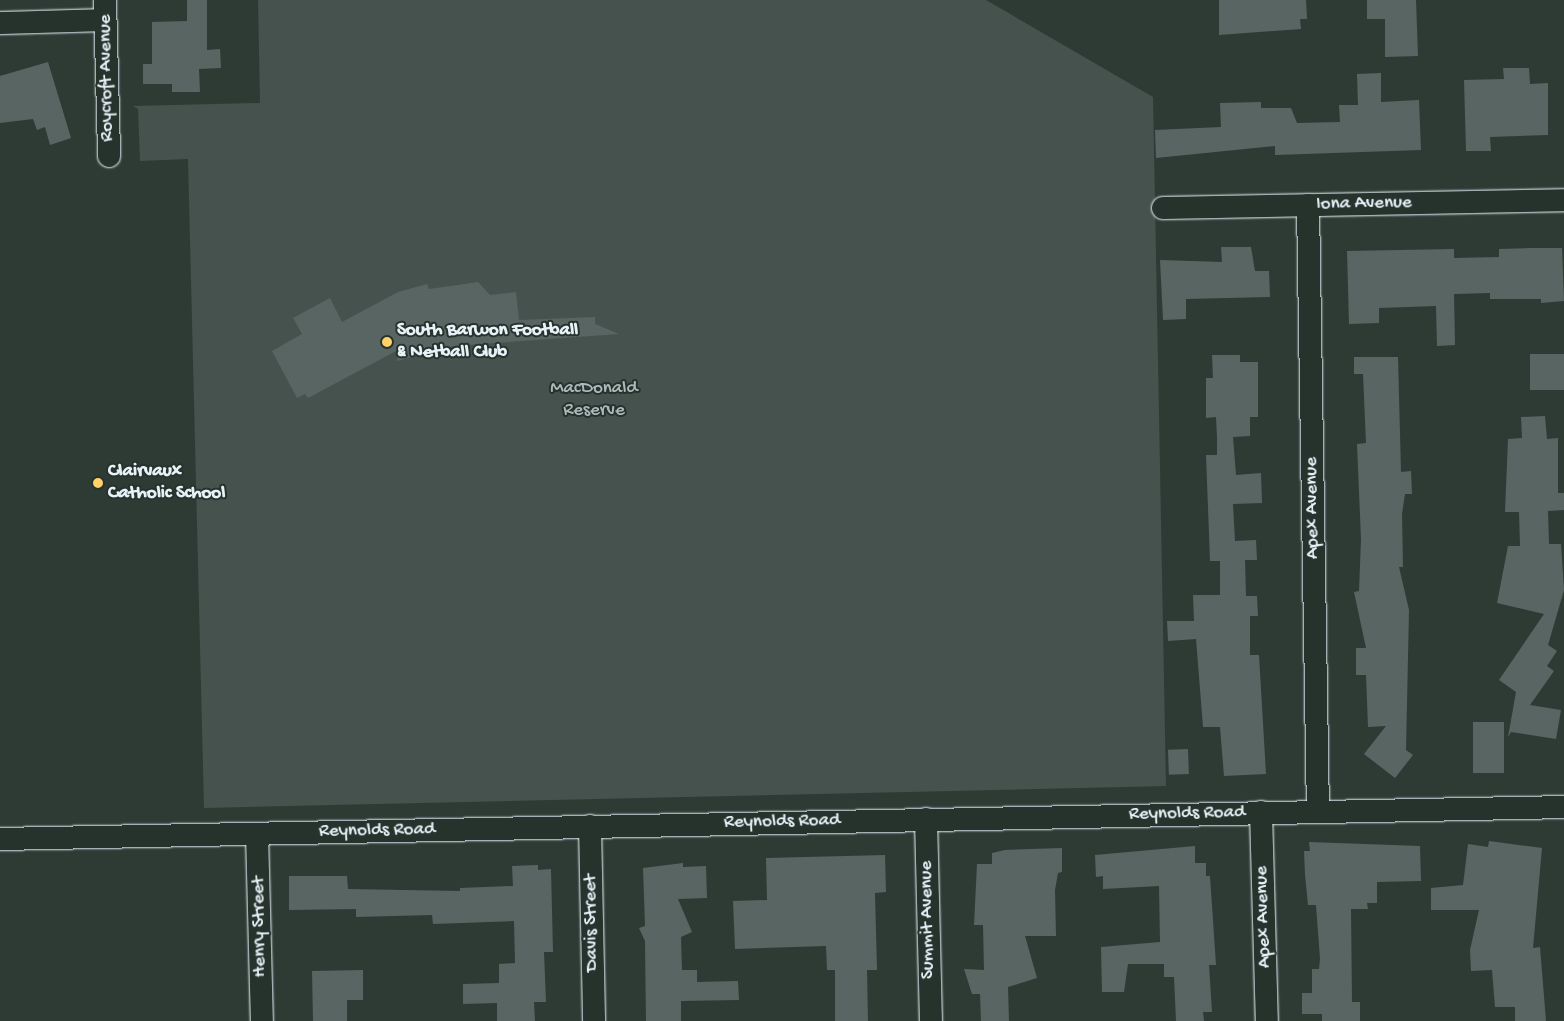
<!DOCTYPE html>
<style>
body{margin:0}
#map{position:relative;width:1564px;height:1021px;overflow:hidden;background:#2e3b35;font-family:"Gochi Hand",sans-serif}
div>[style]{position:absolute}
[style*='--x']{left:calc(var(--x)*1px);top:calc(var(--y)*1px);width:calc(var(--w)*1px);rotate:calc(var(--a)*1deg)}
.green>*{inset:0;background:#45524e}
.building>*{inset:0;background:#596563;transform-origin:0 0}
.roads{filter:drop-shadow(0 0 1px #e8f1f8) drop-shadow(0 0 1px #e8f1f8)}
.minor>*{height:22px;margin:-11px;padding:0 11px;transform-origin:11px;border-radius:11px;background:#26332d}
.dots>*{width:14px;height:14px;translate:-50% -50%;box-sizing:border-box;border:2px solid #26332d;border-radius:50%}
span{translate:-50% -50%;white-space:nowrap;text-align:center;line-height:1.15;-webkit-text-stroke:4px #26332d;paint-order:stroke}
.street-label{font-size:19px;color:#e8f1f8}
.poi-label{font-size:19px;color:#e8f1f8;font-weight:700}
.left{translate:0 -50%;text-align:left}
.park-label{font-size:19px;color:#afb9bc}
</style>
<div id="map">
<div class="green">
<div style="clip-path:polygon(258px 0,986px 0,1153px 97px,1166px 786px,204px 808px,188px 159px,140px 161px,138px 109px,133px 106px,260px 103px)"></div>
</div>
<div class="building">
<div style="clip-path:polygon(187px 0,207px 0,207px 50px,220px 49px,221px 68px,199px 69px,200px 92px,172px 92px,172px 84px,143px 84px,143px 64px,152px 64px,152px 22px,187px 21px)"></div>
<div style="clip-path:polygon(1219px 0,1306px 0,1307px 19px,1300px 19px,1301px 29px,1219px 35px)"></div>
<div style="clip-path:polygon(1367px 0,1416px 0,1418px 56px,1385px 57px,1385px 19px,1367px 19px)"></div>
<div style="clip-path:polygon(48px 62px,71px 138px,50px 145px,45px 127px,37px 130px,33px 119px,0 123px,0 76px)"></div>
<div style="clip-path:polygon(1503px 68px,1529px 68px,1530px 84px,1548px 83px,1548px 135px,1490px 137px,1491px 151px,1466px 151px,1464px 80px,1504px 79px)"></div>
<div style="clip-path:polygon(1381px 73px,1381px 102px,1419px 100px,1421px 150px,1275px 155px,1275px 146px,1156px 158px,1155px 130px,1221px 127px,1220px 103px,1261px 102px,1261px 108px,1291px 108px,1297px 123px,1340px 122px,1339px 105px,1358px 105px,1357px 74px)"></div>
<div style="clip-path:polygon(1221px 247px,1251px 247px,1255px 271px,1269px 271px,1270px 297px,1186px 299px,1186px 319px,1163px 320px,1160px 260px,1222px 262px)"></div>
<div style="clip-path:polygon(1530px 248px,1562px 248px,1564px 301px,1541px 303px,1541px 299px,1490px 299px,1490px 293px,1454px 294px,1455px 345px,1437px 346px,1436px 306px,1379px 308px,1379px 323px,1349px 324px,1347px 251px,1454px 249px,1454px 258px,1499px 257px,1499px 249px)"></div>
<div style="clip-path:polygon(478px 282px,490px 295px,516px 292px,519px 320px,595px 317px,595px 324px,619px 334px,454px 346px,397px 361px,398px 350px,308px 398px,305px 394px,297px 398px,272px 351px,302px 334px,293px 318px,330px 298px,342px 322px,398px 292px,427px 284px,429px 289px)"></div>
<div style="left:1564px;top:354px;width:36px;height:34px;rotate:90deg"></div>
<div style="clip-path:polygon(1212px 355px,1240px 355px,1240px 362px,1258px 362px,1258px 417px,1250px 417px,1250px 436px,1233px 437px,1236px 475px,1261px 473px,1262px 503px,1233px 504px,1235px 541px,1256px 540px,1257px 560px,1245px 560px,1246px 596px,1257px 596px,1258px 616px,1250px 616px,1250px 655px,1259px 655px,1266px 774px,1224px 776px,1220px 727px,1203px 727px,1196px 639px,1168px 641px,1167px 621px,1194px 621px,1193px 595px,1220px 595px,1220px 561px,1210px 561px,1206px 455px,1217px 455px,1217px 437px,1216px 417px,1206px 418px,1206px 378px,1213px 378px)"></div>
<div style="clip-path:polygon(1354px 357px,1398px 357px,1401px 472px,1411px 471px,1412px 494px,1405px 494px,1402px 514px,1403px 567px,1399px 567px,1409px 610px,1406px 750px,1413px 755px,1395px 778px,1364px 754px,1386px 726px,1368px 727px,1366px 675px,1356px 675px,1356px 648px,1366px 648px,1354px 592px,1359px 591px,1361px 539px,1357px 444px,1366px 443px,1363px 374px,1354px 374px)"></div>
<div style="clip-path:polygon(1545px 416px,1547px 439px,1558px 438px,1558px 493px,1564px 493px,1564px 510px,1548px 511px,1549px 544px,1561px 544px,1564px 590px,1548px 645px,1557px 651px,1547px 666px,1554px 671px,1530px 705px,1561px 710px,1556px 739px,1511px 732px,1508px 737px,1516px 692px,1499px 680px,1544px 614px,1497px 603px,1508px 546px,1520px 546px,1519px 512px,1505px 512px,1508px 439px,1522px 438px,1521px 417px)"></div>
<div style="left:1473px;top:722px;width:31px;height:51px"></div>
<div style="left:1188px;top:749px;width:25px;height:20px;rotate:88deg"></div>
<div style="clip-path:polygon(1489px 841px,1542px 848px,1533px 948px,1540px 947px,1546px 1021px,1515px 1021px,1515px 1007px,1495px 1007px,1492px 970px,1471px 971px,1470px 950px,1479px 910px,1431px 910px,1431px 888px,1463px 885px,1468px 844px,1488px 847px)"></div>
<div style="clip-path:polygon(1309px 842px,1420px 846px,1421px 881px,1377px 882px,1377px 903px,1367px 903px,1368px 909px,1351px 909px,1352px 1002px,1360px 1002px,1360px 1021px,1322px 1021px,1322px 1014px,1302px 1014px,1302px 993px,1312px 993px,1312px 969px,1319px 969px,1320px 959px,1316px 905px,1308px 905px,1305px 875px,1304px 851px,1310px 851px)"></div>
<div style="clip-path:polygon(1195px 846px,1195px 863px,1206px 863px,1206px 876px,1210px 876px,1216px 965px,1209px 965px,1212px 1012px,1203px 1012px,1204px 1021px,1176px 1021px,1174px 977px,1164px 977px,1164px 964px,1128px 964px,1124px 992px,1102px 992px,1101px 947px,1160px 942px,1159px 886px,1103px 889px,1103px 876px,1096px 877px,1095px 855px)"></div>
<div style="clip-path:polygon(1062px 848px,1062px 872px,1058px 873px,1055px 890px,1056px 936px,1025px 936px,1037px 978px,1008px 987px,1009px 1021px,981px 1021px,980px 994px,972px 994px,964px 969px,984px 970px,983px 925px,974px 925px,977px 864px,992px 864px,992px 853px,1005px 850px)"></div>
<div style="clip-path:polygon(885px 855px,886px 892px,875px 893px,877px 970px,867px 970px,868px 1021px,835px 1021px,835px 970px,827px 970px,826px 946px,735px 949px,733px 901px,767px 900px,766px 858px)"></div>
<div style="clip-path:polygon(683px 863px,683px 867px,706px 866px,707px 898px,678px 899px,692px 932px,681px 937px,682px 970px,697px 970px,697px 982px,738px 981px,739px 1000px,681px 1001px,681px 1021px,646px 1021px,645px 941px,639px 928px,645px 926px,643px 868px)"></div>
<div style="clip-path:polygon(538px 865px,538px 870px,551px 869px,553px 952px,544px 952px,546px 1002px,534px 1002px,535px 1021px,497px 1021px,497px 1003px,463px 1004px,463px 984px,499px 983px,499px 964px,515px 963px,514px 921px,433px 924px,432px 915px,356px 917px,356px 909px,289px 910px,289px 876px,347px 876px,348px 889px,460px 891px,460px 888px,513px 886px,512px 866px)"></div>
<div style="clip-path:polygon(363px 970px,363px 1000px,347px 1000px,347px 1021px,313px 1021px,312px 971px)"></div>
</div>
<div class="roads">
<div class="minor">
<div style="--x:105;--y:0;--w:156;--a:88.5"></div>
<div style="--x:0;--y:23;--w:105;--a:-1.6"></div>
<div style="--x:1308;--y:205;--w:607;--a:89.06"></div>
<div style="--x:1163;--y:208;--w:401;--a:-1.1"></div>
<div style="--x:1261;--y:812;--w:209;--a:88.4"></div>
<div style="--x:926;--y:819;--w:202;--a:88.6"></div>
<div style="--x:590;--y:826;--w:195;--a:88.8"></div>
<div style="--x:257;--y:834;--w:187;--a:88.5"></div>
<div style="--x:0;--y:839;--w:1564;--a:-1.17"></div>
</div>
</div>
<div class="dots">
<div style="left:387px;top:342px;background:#ffd166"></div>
<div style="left:98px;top:483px;background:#ffd166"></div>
</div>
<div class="street-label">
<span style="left:107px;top:78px;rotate:-91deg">Roycroft Avenue</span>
<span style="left:1364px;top:204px;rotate:-1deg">Iona Avenue</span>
<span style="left:1313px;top:508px;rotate:-91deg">Apex Avenue</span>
<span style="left:1187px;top:814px;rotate:-1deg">Reynolds Road</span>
<span style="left:782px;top:822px;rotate:-1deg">Reynolds Road</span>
<span style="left:377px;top:831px;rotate:-1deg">Reynolds Road</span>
<span style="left:1264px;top:917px;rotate:-92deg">Apex Avenue</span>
<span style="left:928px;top:920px;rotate:-91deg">Summit Avenue</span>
<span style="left:592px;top:923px;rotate:-91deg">Davis Street</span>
<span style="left:260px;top:927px;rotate:-91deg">Henry Street</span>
</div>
<div class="poi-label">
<span class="left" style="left:397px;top:342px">South Barwon Football<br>&amp; Netball Club</span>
<span class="left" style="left:108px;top:483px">Clairvaux<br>Catholic School</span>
</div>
<div class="park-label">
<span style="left:594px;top:400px">MacDonald<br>Reserve</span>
</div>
</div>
